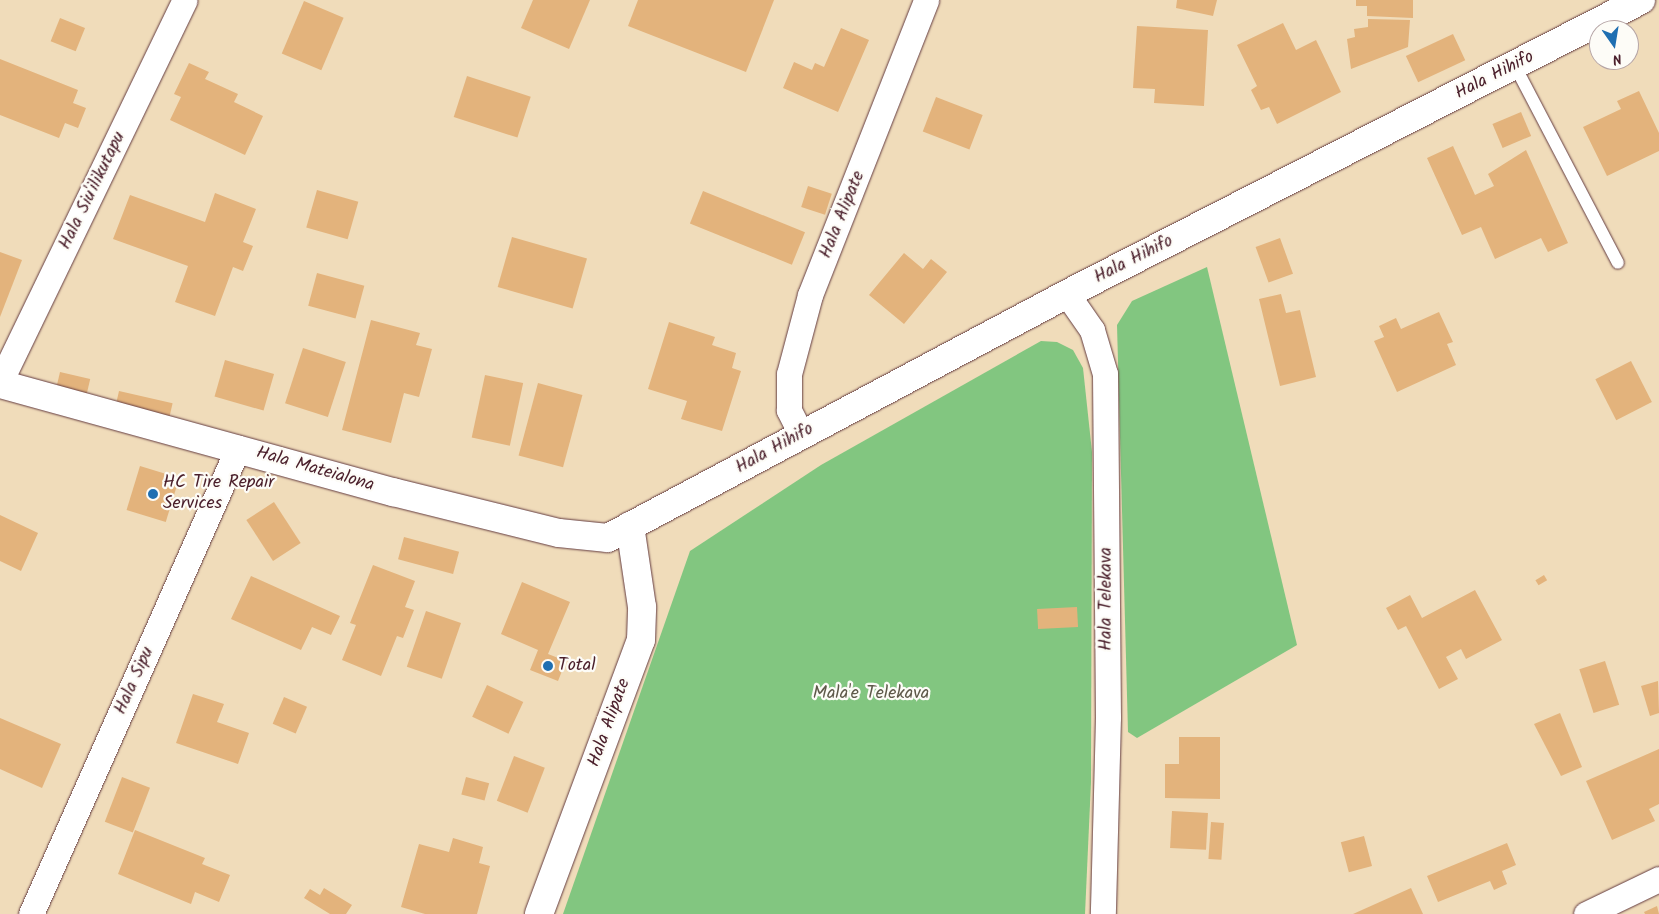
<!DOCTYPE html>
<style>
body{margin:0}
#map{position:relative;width:1659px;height:914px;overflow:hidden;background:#f0dcba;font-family:Kalam,sans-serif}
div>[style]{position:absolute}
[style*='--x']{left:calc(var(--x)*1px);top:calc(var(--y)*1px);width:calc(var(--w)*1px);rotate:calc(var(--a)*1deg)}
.green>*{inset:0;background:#82c680}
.building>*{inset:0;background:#e3b37c;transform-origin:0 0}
.roads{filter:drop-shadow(0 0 1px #633b40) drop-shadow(0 0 1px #633b40)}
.lane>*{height:12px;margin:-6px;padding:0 6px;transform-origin:6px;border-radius:6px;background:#fff}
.street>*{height:25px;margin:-12.5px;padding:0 12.5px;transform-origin:12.5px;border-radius:12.5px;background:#fff}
.secondary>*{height:28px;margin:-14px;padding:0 14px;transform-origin:14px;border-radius:14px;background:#fff}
.primary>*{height:28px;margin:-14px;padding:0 14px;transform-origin:14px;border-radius:14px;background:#fff}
.dots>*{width:14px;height:14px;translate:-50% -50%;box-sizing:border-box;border:2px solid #fdfcf7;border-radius:50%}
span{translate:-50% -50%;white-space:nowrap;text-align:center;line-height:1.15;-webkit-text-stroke:4.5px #fdfcf7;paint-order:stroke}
.street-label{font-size:18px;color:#4a1f2b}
.poi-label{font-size:18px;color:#4a1f2b}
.left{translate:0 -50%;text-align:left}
.park-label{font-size:18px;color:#5e5949}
.north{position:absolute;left:1589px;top:20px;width:50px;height:50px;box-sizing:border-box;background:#fdfcf7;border:1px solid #b5a4a5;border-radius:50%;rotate:167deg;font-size:14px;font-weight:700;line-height:20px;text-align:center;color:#4a1f2b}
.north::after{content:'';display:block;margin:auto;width:18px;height:22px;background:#1f6fb2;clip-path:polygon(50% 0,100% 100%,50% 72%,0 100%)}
</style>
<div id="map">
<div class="green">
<div style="clip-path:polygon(1207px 267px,1297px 645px,1137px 738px,1128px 732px,1117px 325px,1132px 301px)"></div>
<div style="clip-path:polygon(1041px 341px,1057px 342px,1073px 350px,1083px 368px,1092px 452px,1091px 782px,1085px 914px,563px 914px,690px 551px,821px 465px)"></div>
</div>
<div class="building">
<div style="clip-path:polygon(533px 0,590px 0,569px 49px,521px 28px)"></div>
<div style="clip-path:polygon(638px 0,774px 0,746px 72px,628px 26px)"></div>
<div style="clip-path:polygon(1177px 0,1217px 0,1213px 16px,1176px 8px)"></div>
<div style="clip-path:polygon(1356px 0,1413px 0,1413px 18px,1367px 16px,1367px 6px,1356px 6px)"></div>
<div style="left:304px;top:1px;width:43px;height:57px;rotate:23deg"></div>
<div style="left:60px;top:18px;width:27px;height:25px;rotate:22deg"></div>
<div style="clip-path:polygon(1368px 19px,1410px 20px,1408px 47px,1351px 69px,1347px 39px,1355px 37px,1354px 29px,1368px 27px)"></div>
<div style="clip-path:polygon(1283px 23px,1296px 50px,1316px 40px,1341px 92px,1277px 124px,1269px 107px,1261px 110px,1251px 90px,1257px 86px,1237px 45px)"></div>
<div style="clip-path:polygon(1137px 26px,1208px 30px,1204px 106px,1154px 103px,1155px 89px,1133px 88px)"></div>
<div style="clip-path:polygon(841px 28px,869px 40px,838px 112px,783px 88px,794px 62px,812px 70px,815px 63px,824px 67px)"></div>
<div style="left:1453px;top:34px;width:29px;height:52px;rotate:65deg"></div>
<div style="clip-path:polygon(0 59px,78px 90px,73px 103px,86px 108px,78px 128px,65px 123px,59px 138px,0 115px)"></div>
<div style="clip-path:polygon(189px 63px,209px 72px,205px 79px,238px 94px,234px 102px,263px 116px,245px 155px,170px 120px,181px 97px,174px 94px)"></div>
<div style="left:467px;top:76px;width:67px;height:43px;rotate:18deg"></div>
<div style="clip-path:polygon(1639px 91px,1659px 133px,1659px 151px,1607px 176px,1583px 127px,1621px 109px,1617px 101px)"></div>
<div style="left:936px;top:97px;width:50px;height:37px;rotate:21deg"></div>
<div style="left:1521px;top:112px;width:26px;height:31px;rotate:67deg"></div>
<div style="clip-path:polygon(1453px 146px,1475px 195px,1494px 186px,1488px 174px,1526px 150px,1568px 243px,1548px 252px,1541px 238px,1495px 259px,1481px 227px,1462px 235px,1427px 158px)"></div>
<div style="left:808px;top:186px;width:25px;height:22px;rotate:18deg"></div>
<div style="left:317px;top:190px;width:43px;height:39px;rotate:16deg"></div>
<div style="left:703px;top:191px;width:110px;height:35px;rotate:22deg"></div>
<div style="clip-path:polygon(215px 193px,256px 209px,243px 242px,253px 246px,243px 271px,233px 267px,215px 316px,175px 302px,188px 266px,113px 239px,130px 195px,205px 222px)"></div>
<div style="left:512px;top:237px;width:78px;height:52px;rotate:16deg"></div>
<div style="left:1280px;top:238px;width:38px;height:26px;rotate:70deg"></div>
<div style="clip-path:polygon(0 252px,22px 260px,0 317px)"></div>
<div style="clip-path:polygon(904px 253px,923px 269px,931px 259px,947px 272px,904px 324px,869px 295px)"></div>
<div style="left:317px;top:273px;width:49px;height:34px;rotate:15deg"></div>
<div style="clip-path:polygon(1281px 294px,1286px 313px,1300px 310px,1316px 377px,1280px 386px,1259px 299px)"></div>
<div style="clip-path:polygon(1439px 312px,1453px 342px,1447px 344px,1456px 365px,1397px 392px,1374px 341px,1384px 337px,1379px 326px,1396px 318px,1401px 329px)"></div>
<div style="clip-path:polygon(371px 320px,420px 333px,416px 345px,432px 349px,419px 397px,404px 393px,391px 443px,342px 430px)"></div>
<div style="clip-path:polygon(669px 322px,715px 337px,712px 345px,736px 353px,732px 368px,741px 371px,722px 431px,681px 419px,687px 401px,648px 389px)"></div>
<div style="left:303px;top:348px;width:45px;height:58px;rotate:18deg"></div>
<div style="left:225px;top:360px;width:51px;height:38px;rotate:16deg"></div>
<div style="left:1631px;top:361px;width:46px;height:40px;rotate:63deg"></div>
<div style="left:60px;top:372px;width:31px;height:16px;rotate:13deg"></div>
<div style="left:485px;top:375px;width:39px;height:64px;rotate:12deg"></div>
<div style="left:538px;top:383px;width:46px;height:75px;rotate:15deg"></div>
<div style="left:119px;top:391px;width:55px;height:14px;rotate:13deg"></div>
<div style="left:140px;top:466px;width:41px;height:46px;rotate:17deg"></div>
<div style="left:274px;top:502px;width:49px;height:33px;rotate:57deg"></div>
<div style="clip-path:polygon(0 515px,38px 533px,21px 571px,0 561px)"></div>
<div style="left:404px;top:537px;width:57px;height:23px;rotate:15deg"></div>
<div style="clip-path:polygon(373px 565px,415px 581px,405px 607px,414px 610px,403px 638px,397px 636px,381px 676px,342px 660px,356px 625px,350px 623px)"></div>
<div style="left:1544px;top:575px;width:6px;height:10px;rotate:59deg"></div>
<div style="clip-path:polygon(251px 576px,340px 616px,331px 635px,312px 627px,301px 650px,231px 619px)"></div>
<div style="clip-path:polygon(522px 582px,570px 602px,548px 654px,566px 661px,558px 681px,530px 670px,538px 650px,501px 634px)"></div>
<div style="clip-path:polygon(1475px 590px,1502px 640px,1466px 659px,1461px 649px,1446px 657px,1458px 679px,1439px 689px,1406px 626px,1398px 630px,1386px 608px,1410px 595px,1422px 618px)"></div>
<div style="left:1077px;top:607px;width:20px;height:40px;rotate:87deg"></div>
<div style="left:426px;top:611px;width:37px;height:59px;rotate:19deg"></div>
<div style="left:1605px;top:661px;width:46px;height:27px;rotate:72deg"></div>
<div style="clip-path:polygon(1658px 681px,1659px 713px,1650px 716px,1641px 686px)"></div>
<div style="left:487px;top:685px;width:40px;height:35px;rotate:25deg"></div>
<div style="clip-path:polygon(193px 694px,224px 704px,217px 722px,249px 733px,238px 764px,176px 743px)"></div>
<div style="left:284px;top:697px;width:25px;height:29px;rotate:23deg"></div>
<div style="clip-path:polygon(1560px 713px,1582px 767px,1561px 776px,1534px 724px)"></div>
<div style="clip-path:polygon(0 718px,61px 744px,42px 788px,0 769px)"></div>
<div style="clip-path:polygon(1179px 737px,1220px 737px,1220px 799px,1165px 798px,1165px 764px,1179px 764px)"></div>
<div style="clip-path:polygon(1659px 749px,1659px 804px,1649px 809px,1655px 821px,1612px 840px,1586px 781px)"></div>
<div style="left:514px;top:756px;width:33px;height:48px;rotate:21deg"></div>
<div style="left:122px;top:777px;width:30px;height:48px;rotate:21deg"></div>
<div style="left:466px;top:777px;width:24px;height:18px;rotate:15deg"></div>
<div style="left:1172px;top:811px;width:36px;height:37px;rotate:3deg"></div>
<div style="left:1211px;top:822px;width:13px;height:37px;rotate:4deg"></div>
<div style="clip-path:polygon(135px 830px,205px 858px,202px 864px,230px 875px,219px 902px,195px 892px,191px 904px,118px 874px)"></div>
<div style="left:1364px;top:836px;width:31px;height:24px;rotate:75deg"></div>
<div style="clip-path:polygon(453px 838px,483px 847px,479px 863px,490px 866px,477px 914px,425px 914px,401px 907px,419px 844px,449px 852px)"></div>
<div style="clip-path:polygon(1507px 843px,1516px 865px,1502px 871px,1507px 884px,1494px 890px,1490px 881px,1438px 902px,1427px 876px)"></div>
<div style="clip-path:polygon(324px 888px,352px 905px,346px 914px,330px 914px,304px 898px,310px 889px,320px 895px)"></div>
<div style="clip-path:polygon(1411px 888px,1423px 914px,1353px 914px)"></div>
<div style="clip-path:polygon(1657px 906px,1659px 914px,1645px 914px,1644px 912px)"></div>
</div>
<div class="roads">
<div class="lane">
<div style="--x:1515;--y:66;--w:222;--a:62.4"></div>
</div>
<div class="street">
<div style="--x:1067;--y:294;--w:44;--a:55.2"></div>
<div style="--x:1092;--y:330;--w:46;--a:73.5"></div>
<div style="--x:1105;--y:374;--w:343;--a:89.5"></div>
<div style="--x:1108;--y:717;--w:197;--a:91.5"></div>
<div style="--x:0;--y:382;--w:424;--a:-64.2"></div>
<div style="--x:801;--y:434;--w:27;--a:-117"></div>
<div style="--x:789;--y:410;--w:36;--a:-90"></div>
<div style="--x:789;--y:374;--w:82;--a:-75.1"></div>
<div style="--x:810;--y:295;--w:317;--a:-68.5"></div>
<div style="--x:31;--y:914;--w:510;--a:-66.05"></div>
<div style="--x:1586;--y:914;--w:81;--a:-25.6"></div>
</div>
<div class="secondary">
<div style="--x:539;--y:914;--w:292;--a:-69.6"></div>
<div style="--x:641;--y:640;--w:33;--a:-88"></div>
<div style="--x:642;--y:607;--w:82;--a:-98.4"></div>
</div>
<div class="primary">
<div style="--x:0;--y:384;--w:408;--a:15.4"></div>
<div style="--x:393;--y:492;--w:171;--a:13.9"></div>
<div style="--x:559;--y:533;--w:49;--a:5.8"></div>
<div style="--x:608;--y:538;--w:520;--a:-27.99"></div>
<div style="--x:1067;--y:294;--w:645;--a:-27.12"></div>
</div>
</div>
<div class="dots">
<div style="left:153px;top:494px;background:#1f6fb2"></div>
<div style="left:548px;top:666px;background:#1f6fb2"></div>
</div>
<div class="street-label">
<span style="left:1495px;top:76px;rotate:-27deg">Hala Hihifo</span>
<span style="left:93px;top:191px;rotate:-64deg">Hala Siu'ilikutapu</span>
<span style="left:843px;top:215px;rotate:-68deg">Hala Alipate</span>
<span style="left:1134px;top:260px;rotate:-27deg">Hala Hihifo</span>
<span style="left:775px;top:449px;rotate:-29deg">Hala Hihifo</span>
<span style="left:315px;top:470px;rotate:16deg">Hala Mateialona</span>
<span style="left:1107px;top:599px;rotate:-90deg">Hala Telekava</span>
<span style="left:135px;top:681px;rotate:-66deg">Hala Sipu</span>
<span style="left:610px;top:723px;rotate:-70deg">Hala Alipate</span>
</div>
<div class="poi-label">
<span class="left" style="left:163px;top:494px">HC Tire Repair<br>Services</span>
<span class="left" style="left:558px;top:666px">Total</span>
</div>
<div class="park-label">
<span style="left:871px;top:694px">Mala'e Telekava</span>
</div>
<div class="north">N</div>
</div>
